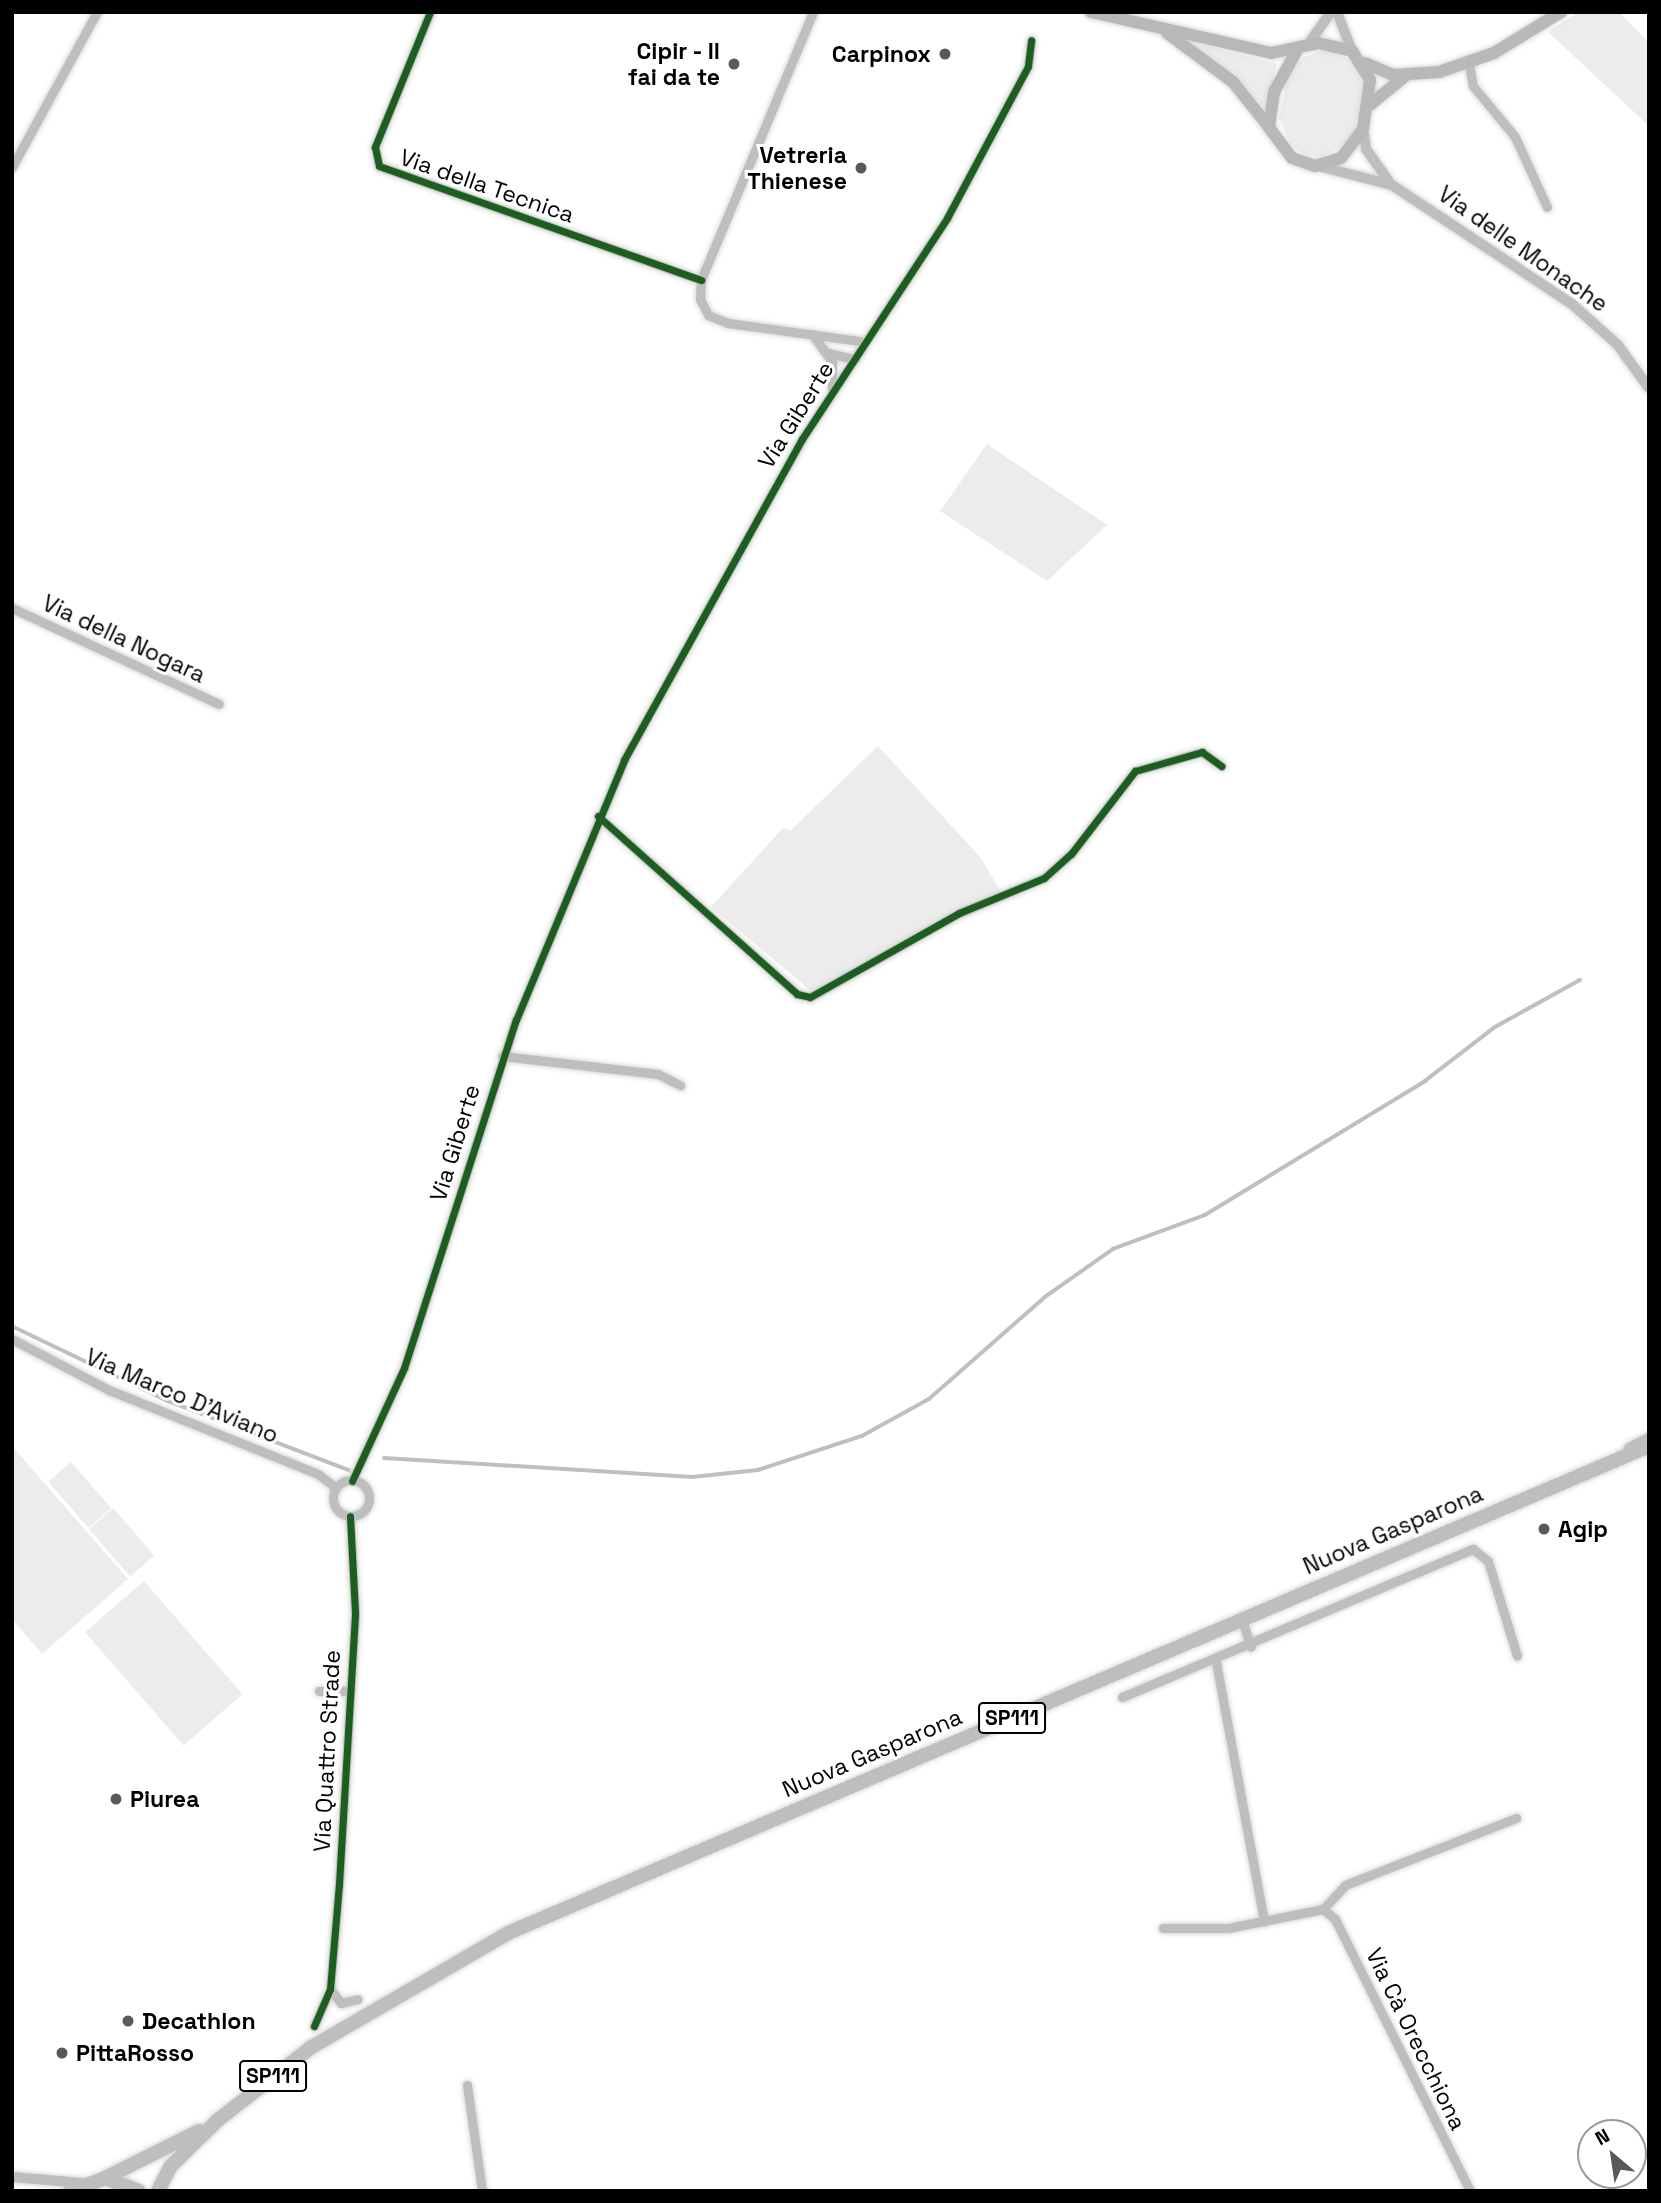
<!DOCTYPE html>
<meta charset="utf-8">
<style>
body{margin:0}
#map{position:relative;width:1661px;height:2203px;overflow:hidden;background:#fff;font-family:"Space Grotesk",sans-serif}
div>[style]{position:absolute}
[style*='--x']{left:calc(var(--x)*1px);top:calc(var(--y)*1px);width:calc(var(--w)*1px);rotate:calc(var(--a)*1deg)}
.green>*{inset:0;background:#ececec;transform-origin:0 0}
.stream>*{height:3.5px;margin:-1.75px;padding:0 1.75px;transform-origin:1.75px;border-radius:1.75px;background:#bfbfbf}
.roads{filter:drop-shadow(0 0 2px #dbdbdb) drop-shadow(0 0 2px #dbdbdb)}
.minor>*{height:9px;margin:-4.5px;padding:0 4.5px;transform-origin:4.5px;border-radius:4.5px;background:#bebebe}
.minor>.ring{margin:-4.5px;padding:0;box-sizing:content-box;background:none;border:9px solid #bebebe;border-radius:50%}
.tertiary>*{height:10px;margin:-5px;padding:0 5px;transform-origin:5px;border-radius:5px;background:#bebebe}
.secondary>*{height:12px;margin:-6px;padding:0 6px;transform-origin:6px;border-radius:6px;background:#b8b8b8}
.primary>*{height:14px;margin:-7px;padding:0 7px;transform-origin:7px;border-radius:7px;background:#bebebe}
.cycleway>*{height:7px;margin:-3.5px;padding:0 3.5px;transform-origin:3.5px;border-radius:3.5px;background:#1b5e20}
.dots>*{width:19px;height:19px;translate:-50% -50%;box-sizing:border-box;border:4px solid #fff;border-radius:50%}
span{translate:-50% -50%;white-space:nowrap;text-align:center;line-height:1.15;-webkit-text-stroke:6px #fff;paint-order:stroke}
.shield-label span{padding:2px 5px;background:#fff;border:2px solid;border-radius:5px;-webkit-text-stroke-width:0}
.shield-label{font-size:21px;color:#000;font-weight:700}
.poi-label{font-size:23px;color:#000;font-weight:700}
.right{translate:-100% -50%;text-align:right}
.left{translate:0 -50%;text-align:left}
.street-label{font-size:23px;color:#000}
.frame{position:absolute;inset:0;border:14px solid #000;pointer-events:none}
.north{position:absolute;left:1577px;top:2119px;width:70px;height:70px;box-sizing:border-box;background:#fff;border:2px solid #999;border-radius:50%;rotate:331deg;font-size:19px;font-weight:700;line-height:28px;text-align:center;color:#000}
.north::after{content:'';display:block;margin:auto;width:24px;height:32px;background:#595959;clip-path:polygon(50% 0,100% 100%,50% 72%,0 100%)}
</style>
<div id="map">
<div class="green">
<div style="clip-path:polygon(1578px 12px,1619px 12px,1649px 43px,1649px 126px,1548px 32px)"></div>
<div style="clip-path:polygon(1174px 37px,1277px 64px,1265px 109px,1235px 76px)"></div>
<div style="clip-path:polygon(1331px 48px,1360px 68px,1365px 106px,1351px 141px,1321px 157px,1304px 154px,1291px 145px,1279px 118px,1288px 74px,1304px 57px)"></div>
<div style="clip-path:polygon(987px 444px,1107px 525px,1047px 581px,940px 511px)"></div>
<div style="clip-path:polygon(878px 746px,980px 857px,1001px 892px,815px 994px,711px 907px,783px 828px,791px 830px)"></div>
<div style="clip-path:polygon(12px 1446px,128px 1579px,42px 1654px,12px 1619px)"></div>
<div style="left:71px;top:1462px;width:61px;height:30px;rotate:49deg"></div>
<div style="left:113px;top:1508px;width:63px;height:32px;rotate:49deg"></div>
<div style="left:144px;top:1581px;width:150px;height:78px;rotate:49deg"></div>
</div>
<div class="stream">
<div style="--x:12;--y:1326;--w:173;--a:25.7"></div>
<div style="--x:168;--y:1401;--w:194;--a:20.9"></div>
<div style="--x:384;--y:1458;--w:309;--a:3.5"></div>
<div style="--x:692;--y:1477;--w:66;--a:-6.1"></div>
<div style="--x:758;--y:1470;--w:109;--a:-18.1"></div>
<div style="--x:862;--y:1436;--w:77;--a:-28.9"></div>
<div style="--x:929;--y:1399;--w:154;--a:-41.3"></div>
<div style="--x:1045;--y:1297;--w:83;--a:-35.2"></div>
<div style="--x:1113;--y:1249;--w:98;--a:-20.3"></div>
<div style="--x:1205;--y:1215;--w:258;--a:-31.3"></div>
<div style="--x:1425;--y:1081;--w:88;--a:-37.6"></div>
<div style="--x:1495;--y:1027;--w:97;--a:-28.9"></div>
</div>
<div class="roads">
<div class="minor">
<div style="--x:430;--y:12;--w:146;--a:112.2"></div>
<div style="--x:375;--y:147;--w:19;--a:78"></div>
<div style="--x:379;--y:166;--w:342;--a:19.5"></div>
<div style="--x:813;--y:12;--w:290;--a:112.7"></div>
<div style="--x:701;--y:280;--w:19;--a:93"></div>
<div style="--x:700;--y:299;--w:18;--a:63"></div>
<div style="--x:708;--y:315;--w:22;--a:22"></div>
<div style="--x:728;--y:323;--w:139;--a:7.8"></div>
<div style="--x:1469;--y:64;--w:22;--a:80"></div>
<div style="--x:1473;--y:86;--w:66;--a:50.5"></div>
<div style="--x:1515;--y:137;--w:77;--a:65.4"></div>
<div style="--x:12;--y:167;--w:177;--a:-61.3"></div>
<div style="--x:812;--y:334;--w:34;--a:54"></div>
<div style="--x:832;--y:362;--w:26;--a:90"></div>
<div style="--x:828;--y:353;--w:28;--a:13"></div>
<div style="--x:12;--y:608;--w:228;--a:24.9"></div>
<div style="--x:598;--y:816;--w:267;--a:41.8"></div>
<div style="--x:797;--y:994;--w:13;--a:13"></div>
<div style="--x:810;--y:997;--w:171;--a:-29.4"></div>
<div style="--x:959;--y:913;--w:92;--a:-22.4"></div>
<div style="--x:1044;--y:878;--w:36;--a:-42"></div>
<div style="--x:1071;--y:854;--w:105;--a:-52.4"></div>
<div style="--x:1135;--y:771;--w:70;--a:-15.8"></div>
<div style="--x:1202;--y:752;--w:24;--a:36"></div>
<div style="--x:502;--y:1056;--w:157;--a:6.6"></div>
<div style="--x:658;--y:1074;--w:25;--a:27"></div>
<div style="--x:12;--y:1339;--w:110;--a:27.7"></div>
<div style="--x:109;--y:1390;--w:225;--a:21.9"></div>
<div style="--x:318;--y:1474;--w:23;--a:38"></div>
<div class="ring" style="left:333px;top:1480px;width:27px;height:27px"></div>
<div style="--x:352;--y:1481;--w:124;--a:-65.3"></div>
<div style="--x:404;--y:1368;--w:366;--a:-72.2"></div>
<div style="--x:516;--y:1020;--w:282;--a:-67.4"></div>
<div style="--x:624;--y:760;--w:367;--a:-61"></div>
<div style="--x:802;--y:439;--w:264;--a:-56.7"></div>
<div style="--x:947;--y:218;--w:172;--a:-61.9"></div>
<div style="--x:1028;--y:66;--w:26;--a:-83"></div>
<div style="--x:1242;--y:1620;--w:28;--a:72"></div>
<div style="--x:1216;--y:1662;--w:264;--a:79.5"></div>
<div style="--x:319;--y:1691;--w:31;--a:0"></div>
<div style="--x:1122;--y:1697;--w:381;--a:-22.9"></div>
<div style="--x:1473;--y:1549;--w:19;--a:39"></div>
<div style="--x:1488;--y:1561;--w:99;--a:73"></div>
<div style="--x:1323;--y:1909;--w:33;--a:-47"></div>
<div style="--x:1345;--y:1885;--w:184;--a:-21.4"></div>
<div style="--x:1163;--y:1928;--w:65;--a:0"></div>
<div style="--x:1228;--y:1928;--w:97;--a:-11.3"></div>
<div style="--x:1323;--y:1909;--w:16;--a:40"></div>
<div style="--x:1335;--y:1919;--w:304;--a:63.6"></div>
<div style="--x:330;--y:1989;--w:18;--a:52"></div>
<div style="--x:341;--y:2003;--w:17;--a:-13"></div>
<div style="--x:314;--y:2026;--w:40;--a:-66.6"></div>
<div style="--x:330;--y:1989;--w:105;--a:-85.1"></div>
<div style="--x:339;--y:1884;--w:272;--a:-86.6"></div>
<div style="--x:355;--y:1612;--w:96;--a:-93"></div>
<div style="--x:467;--y:2085;--w:107;--a:81.9"></div>
</div>
<div class="tertiary">
<div style="--x:1337;--y:12;--w:42;--a:69"></div>
<div style="--x:1307;--y:46;--w:42;--a:-54.8"></div>
<div style="--x:1363;--y:129;--w:20;--a:81"></div>
<div style="--x:1366;--y:149;--w:42;--a:54.8"></div>
<div style="--x:1318;--y:166;--w:76;--a:14.4"></div>
<div style="--x:1392;--y:185;--w:217;--a:33.5"></div>
<div style="--x:1573;--y:305;--w:59;--a:41.6"></div>
<div style="--x:1617;--y:344;--w:54;--a:54"></div>
<div style="--x:1629;--y:1448;--w:22;--a:-27"></div>
<div style="--x:12;--y:2177;--w:70;--a:4.9"></div>
</div>
<div class="secondary">
<div style="--x:1091;--y:12;--w:185;--a:12.8"></div>
<div style="--x:1271;--y:53;--w:48;--a:-12"></div>
<div style="--x:1318;--y:43;--w:35;--a:13"></div>
<div style="--x:1352;--y:51;--w:34;--a:58"></div>
<div style="--x:1370;--y:80;--w:49;--a:98.1"></div>
<div style="--x:1363;--y:129;--w:36;--a:127"></div>
<div style="--x:1341;--y:158;--w:27;--a:163"></div>
<div style="--x:1315;--y:166;--w:24;--a:-161"></div>
<div style="--x:1292;--y:158;--w:39;--a:-127"></div>
<div style="--x:1269;--y:127;--w:35;--a:-82"></div>
<div style="--x:1274;--y:92;--w:46;--a:-61.2"></div>
<div style="--x:1167;--y:33;--w:82;--a:36.6"></div>
<div style="--x:1233;--y:82;--w:58;--a:51.3"></div>
<div style="--x:1365;--y:63;--w:30;--a:23"></div>
<div style="--x:1393;--y:75;--w:46;--a:-3.7"></div>
<div style="--x:1439;--y:72;--w:58;--a:-19.1"></div>
<div style="--x:1494;--y:53;--w:79;--a:-31.5"></div>
<div style="--x:1371;--y:104;--w:44;--a:-39.5"></div>
</div>
<div class="primary">
<div style="--x:105;--y:2178;--w:105;--a:-26.6"></div>
<div style="--x:70;--y:2191;--w:37;--a:-20"></div>
<div style="--x:105;--y:2178;--w:36;--a:21"></div>
<div style="--x:158;--y:2191;--w:28;--a:-63"></div>
<div style="--x:171;--y:2166;--w:66;--a:-44.4"></div>
<div style="--x:218;--y:2120;--w:117;--a:-38"></div>
<div style="--x:310;--y:2048;--w:229;--a:-30.1"></div>
<div style="--x:508;--y:1933;--w:1241;--a:-23.11"></div>
</div>
</div>
<div class="cycleway">
<div style="--x:430;--y:12;--w:146;--a:112.2"></div>
<div style="--x:375;--y:147;--w:19;--a:78"></div>
<div style="--x:379;--y:166;--w:342;--a:19.5"></div>
<div style="--x:598;--y:816;--w:267;--a:41.8"></div>
<div style="--x:797;--y:994;--w:13;--a:13"></div>
<div style="--x:810;--y:997;--w:171;--a:-29.4"></div>
<div style="--x:959;--y:913;--w:92;--a:-22.4"></div>
<div style="--x:1044;--y:878;--w:36;--a:-42"></div>
<div style="--x:1071;--y:854;--w:105;--a:-52.4"></div>
<div style="--x:1135;--y:771;--w:70;--a:-15.8"></div>
<div style="--x:1202;--y:752;--w:24;--a:36"></div>
<div style="--x:352;--y:1481;--w:124;--a:-65.3"></div>
<div style="--x:404;--y:1368;--w:366;--a:-72.2"></div>
<div style="--x:516;--y:1020;--w:282;--a:-67.4"></div>
<div style="--x:624;--y:760;--w:367;--a:-61"></div>
<div style="--x:802;--y:439;--w:264;--a:-56.7"></div>
<div style="--x:947;--y:218;--w:172;--a:-61.9"></div>
<div style="--x:1028;--y:66;--w:26;--a:-83"></div>
<div style="--x:314;--y:2026;--w:40;--a:-66.6"></div>
<div style="--x:330;--y:1989;--w:105;--a:-85.1"></div>
<div style="--x:339;--y:1884;--w:272;--a:-86.6"></div>
<div style="--x:355;--y:1612;--w:96;--a:-93"></div>
</div>
<div class="dots">
<div style="left:945px;top:54px;background:#595959"></div>
<div style="left:734px;top:64px;background:#595959"></div>
<div style="left:861px;top:168px;background:#595959"></div>
<div style="left:1544px;top:1529px;background:#595959"></div>
<div style="left:116px;top:1799px;background:#595959"></div>
<div style="left:128px;top:2021px;background:#595959"></div>
<div style="left:62px;top:2053px;background:#595959"></div>
</div>
<div class="shield-label">
<span style="left:1012px;top:1718px">SP111</span>
<span style="left:273px;top:2076px">SP111</span>
</div>
<div class="poi-label">
<span class="right" style="left:720px;top:64px">Cipir - Il<br>fai da te</span>
<span class="right" style="left:931px;top:54px">Carpinox</span>
<span class="right" style="left:847px;top:168px">Vetreria<br>Thienese</span>
<span class="left" style="left:1558px;top:1529px">Agip</span>
<span class="left" style="left:130px;top:1799px">Piurea</span>
<span class="left" style="left:142px;top:2021px">Decathlon</span>
<span class="left" style="left:76px;top:2053px">PittaRosso</span>
</div>
<div class="street-label">
<span style="left:487px;top:186px;rotate:19deg">Via della Tecnica</span>
<span style="left:1523px;top:249px;rotate:35deg">Via delle Monache</span>
<span style="left:796px;top:415px;rotate:-58deg">Via Giberte</span>
<span style="left:124px;top:639px;rotate:25deg">Via della Nogara</span>
<span style="left:455px;top:1143px;rotate:-73deg">Via Giberte</span>
<span style="left:182px;top:1396px;rotate:23deg">Via Marco D'Aviano</span>
<span style="left:1393px;top:1530px;rotate:-23deg">Nuova Gasparona</span>
<span style="left:327px;top:1751px;rotate:-87deg">Via Quattro Strade</span>
<span style="left:872px;top:1753px;rotate:-23deg">Nuova Gasparona</span>
<span style="left:1416px;top:2039px;rotate:64deg">Via Cà Orecchiona</span>
</div>
<div class="frame"></div>
<div class="north">N</div>
</div>
